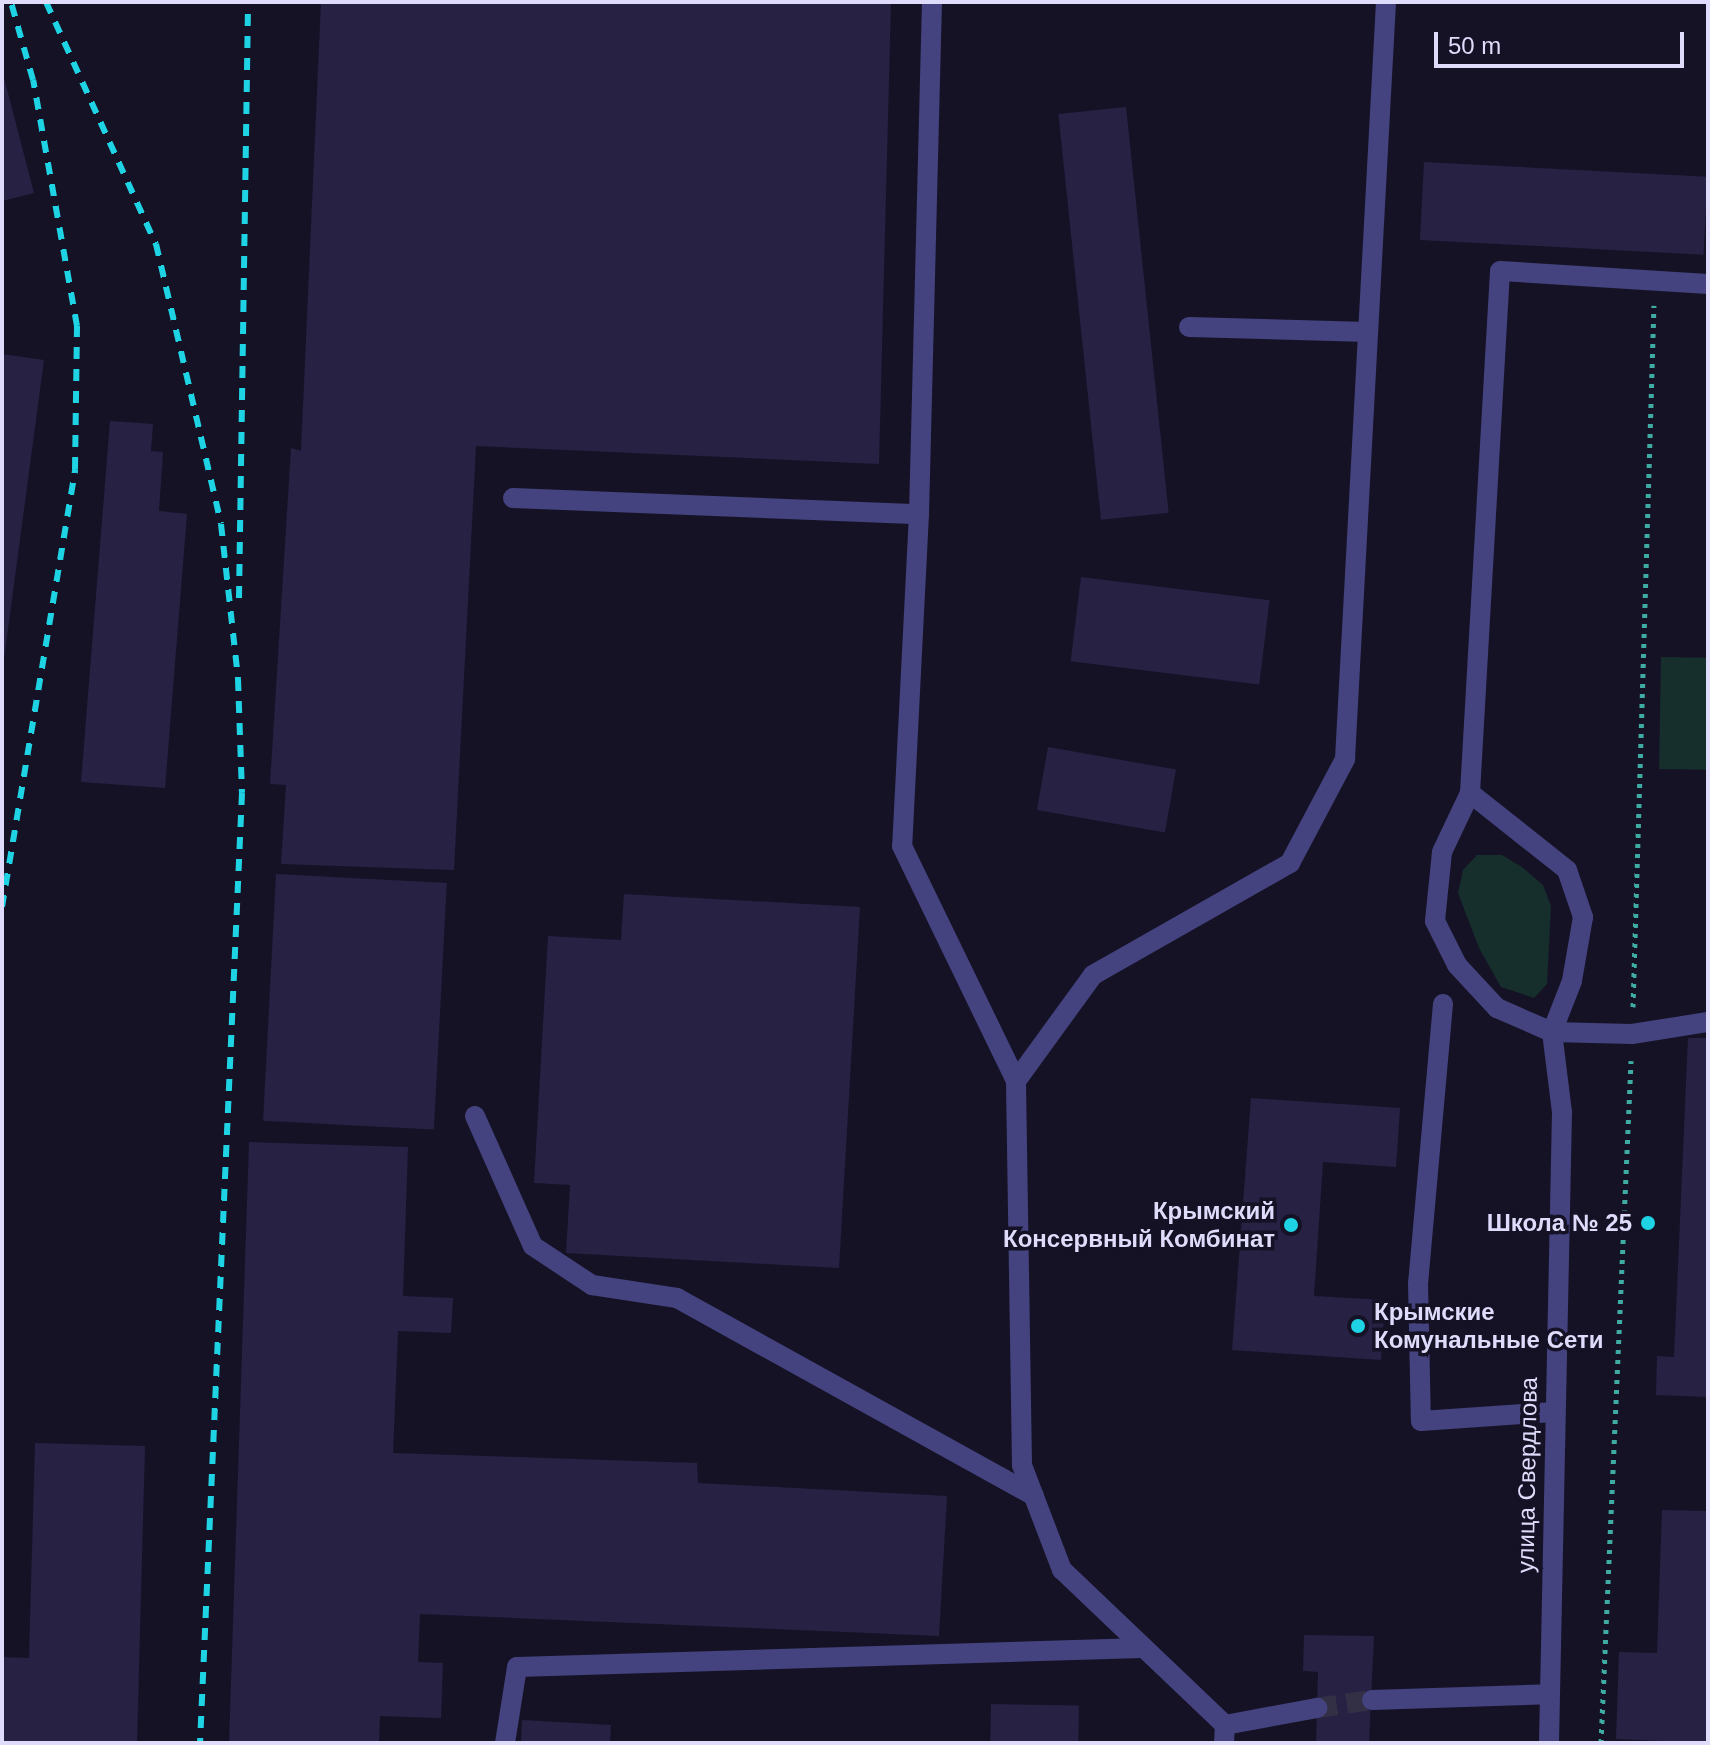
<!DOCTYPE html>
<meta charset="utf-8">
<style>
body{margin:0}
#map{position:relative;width:1710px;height:1745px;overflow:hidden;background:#151226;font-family:Helvetica,sans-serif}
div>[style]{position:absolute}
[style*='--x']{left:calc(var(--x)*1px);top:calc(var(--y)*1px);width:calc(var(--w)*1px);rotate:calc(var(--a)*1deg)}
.green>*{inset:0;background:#162f2d;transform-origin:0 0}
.building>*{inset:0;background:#272144;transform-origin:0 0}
.minor-tunnel>*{height:20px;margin-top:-10px;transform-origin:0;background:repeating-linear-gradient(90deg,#333046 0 20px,transparent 0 30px)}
.path>*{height:5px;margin-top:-2.5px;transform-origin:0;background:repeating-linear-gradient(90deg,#3faca3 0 4px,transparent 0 10px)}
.minor>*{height:20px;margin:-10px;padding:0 10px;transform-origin:10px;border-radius:10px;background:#44437f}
.rail>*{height:6px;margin-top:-3px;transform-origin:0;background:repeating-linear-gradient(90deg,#1ed4e4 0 12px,transparent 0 22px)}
.dots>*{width:22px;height:22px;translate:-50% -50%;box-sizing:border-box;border:4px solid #151226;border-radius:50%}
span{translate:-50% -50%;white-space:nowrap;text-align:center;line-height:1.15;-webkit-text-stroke:7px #151226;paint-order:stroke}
.poi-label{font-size:24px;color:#dedbfb;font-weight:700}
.right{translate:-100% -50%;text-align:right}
.left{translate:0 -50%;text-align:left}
.street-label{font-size:24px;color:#dedbfb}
.frame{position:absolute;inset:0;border:4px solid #dedbfb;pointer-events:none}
.scale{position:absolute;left:1434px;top:32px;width:250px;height:36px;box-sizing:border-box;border:4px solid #dedbfb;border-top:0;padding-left:10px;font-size:24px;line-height:28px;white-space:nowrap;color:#dedbfb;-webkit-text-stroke:6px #151226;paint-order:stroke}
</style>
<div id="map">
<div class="green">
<div style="left:1661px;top:657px;width:47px;height:112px;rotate:1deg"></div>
<div style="clip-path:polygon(1477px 855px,1502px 855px,1522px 867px,1543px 885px,1551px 906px,1547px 984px,1534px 998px,1501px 987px,1479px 948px,1458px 893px,1463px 870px)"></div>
</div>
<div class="building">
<div style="clip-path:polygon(321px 2px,891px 2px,879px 464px,476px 446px,454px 870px,281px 864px,286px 785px,270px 784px,291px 448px,301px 451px)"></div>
<div style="clip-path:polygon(2px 70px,34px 193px,2px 201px)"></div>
<div style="left:1126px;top:107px;width:408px;height:68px;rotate:84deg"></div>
<div style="left:1424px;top:162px;width:284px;height:78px;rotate:3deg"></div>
<div style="clip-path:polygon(2px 354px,44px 360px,4px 659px,2px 658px)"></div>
<div style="clip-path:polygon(110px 421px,153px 424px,151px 451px,163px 452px,159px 511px,187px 514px,165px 788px,81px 782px)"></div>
<div style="left:1081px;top:577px;width:190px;height:85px;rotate:7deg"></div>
<div style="left:1048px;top:747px;width:130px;height:64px;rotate:10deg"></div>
<div style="left:276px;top:874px;width:171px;height:247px;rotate:3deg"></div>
<div style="clip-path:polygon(624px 894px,860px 907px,839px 1268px,566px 1253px,570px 1185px,534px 1183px,548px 936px,621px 940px)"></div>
<div style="clip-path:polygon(1688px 1038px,1708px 1038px,1708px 1397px,1656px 1395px,1657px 1356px,1674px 1357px)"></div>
<div style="clip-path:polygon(1251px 1098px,1400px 1108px,1396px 1167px,1323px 1162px,1314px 1296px,1385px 1300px,1381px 1360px,1232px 1350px)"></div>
<div style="clip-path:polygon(249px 1142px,408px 1147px,403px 1296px,453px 1298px,451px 1333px,398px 1331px,393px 1453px,697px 1463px,698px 1483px,947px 1496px,939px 1636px,420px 1614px,418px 1662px,443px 1663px,441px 1718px,380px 1716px,379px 1743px,229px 1743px)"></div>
<div style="clip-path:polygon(35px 1443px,145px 1446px,137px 1743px,2px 1743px,2px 1657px,29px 1658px)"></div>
<div style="clip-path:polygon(1662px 1510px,1708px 1511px,1708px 1743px,1616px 1739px,1619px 1652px,1657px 1653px)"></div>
<div style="clip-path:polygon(1304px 1635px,1374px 1636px,1369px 1743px,1316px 1743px,1318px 1672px,1303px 1671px)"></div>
<div style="left:991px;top:1704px;width:88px;height:39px;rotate:1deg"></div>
<div style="clip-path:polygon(522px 1720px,611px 1725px,610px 1743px,521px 1743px)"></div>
</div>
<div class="minor-tunnel">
<div style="--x:1317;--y:1708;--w:56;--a:-8.3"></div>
</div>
<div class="path">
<div style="--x:1633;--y:1007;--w:702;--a:-88.29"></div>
<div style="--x:1601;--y:1743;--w:683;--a:-87.48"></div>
</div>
<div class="minor">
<div style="--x:1708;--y:284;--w:208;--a:-176.4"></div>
<div style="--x:1500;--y:271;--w:523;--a:93.29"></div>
<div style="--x:1470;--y:793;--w:65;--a:115.4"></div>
<div style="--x:1442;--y:852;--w:69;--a:95.8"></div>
<div style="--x:1435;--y:921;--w:49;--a:63.4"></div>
<div style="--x:1457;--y:965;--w:59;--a:47.1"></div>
<div style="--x:1497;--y:1008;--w:60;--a:23.6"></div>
<div style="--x:1552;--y:1032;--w:80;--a:1.4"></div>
<div style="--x:1632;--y:1034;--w:77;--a:-9"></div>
<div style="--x:1189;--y:327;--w:179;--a:1.6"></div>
<div style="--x:513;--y:498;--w:406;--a:2.3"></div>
<div style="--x:919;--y:514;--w:512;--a:-88.55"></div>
<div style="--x:919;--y:514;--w:332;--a:92.9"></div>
<div style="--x:902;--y:846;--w:261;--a:64.1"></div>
<div style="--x:1470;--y:793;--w:124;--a:38.4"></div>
<div style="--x:1567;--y:870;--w:50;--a:71.2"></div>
<div style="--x:1583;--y:917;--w:65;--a:99.8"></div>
<div style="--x:1572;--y:981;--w:55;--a:111.4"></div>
<div style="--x:1552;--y:1032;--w:81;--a:82.9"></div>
<div style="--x:1562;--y:1112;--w:631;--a:91.18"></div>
<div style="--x:1443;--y:1004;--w:280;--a:95.1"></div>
<div style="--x:1418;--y:1283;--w:138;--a:88.8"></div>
<div style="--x:1421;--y:1421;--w:133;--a:-3.9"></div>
<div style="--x:475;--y:1116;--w:142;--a:66"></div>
<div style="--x:533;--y:1246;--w:71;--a:33.5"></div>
<div style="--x:592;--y:1285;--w:86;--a:8.7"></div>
<div style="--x:677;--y:1298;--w:408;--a:29"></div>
<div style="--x:1372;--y:1700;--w:177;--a:-1.9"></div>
<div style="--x:1225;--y:1725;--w:94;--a:-10.5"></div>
<div style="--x:505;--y:1743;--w:77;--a:-81"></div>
<div style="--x:517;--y:1667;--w:625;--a:-1.74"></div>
<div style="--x:1224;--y:1743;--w:18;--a:-87"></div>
<div style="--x:1225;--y:1725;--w:225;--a:-136.4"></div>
<div style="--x:1062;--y:1570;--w:112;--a:-110.9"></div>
<div style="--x:1022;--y:1465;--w:384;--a:-90.9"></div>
<div style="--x:1016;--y:1081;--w:131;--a:-54"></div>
<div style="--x:1093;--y:975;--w:227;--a:-29.6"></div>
<div style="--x:1290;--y:863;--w:118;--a:-62.1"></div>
<div style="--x:1345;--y:759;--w:758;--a:-86.9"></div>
</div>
<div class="rail">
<div style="--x:46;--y:2;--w:266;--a:65.6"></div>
<div style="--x:156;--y:244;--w:287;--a:76.9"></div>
<div style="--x:221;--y:524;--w:156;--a:83.7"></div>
<div style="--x:238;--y:679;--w:114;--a:88"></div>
<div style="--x:242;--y:793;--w:951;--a:92.53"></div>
<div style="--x:239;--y:598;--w:596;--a:-89.13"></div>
<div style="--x:2;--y:907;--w:444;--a:-80.5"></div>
<div style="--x:75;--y:469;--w:143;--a:-89.2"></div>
<div style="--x:77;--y:326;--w:250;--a:-100.1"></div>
<div style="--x:33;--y:80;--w:81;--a:-105.8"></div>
</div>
<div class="dots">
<div style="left:1648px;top:1223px;background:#1ed4e4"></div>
<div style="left:1291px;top:1225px;background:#1ed4e4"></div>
<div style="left:1358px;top:1326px;background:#1ed4e4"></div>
</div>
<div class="poi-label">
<span class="right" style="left:1275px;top:1225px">Крымский<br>Консервный Комбинат</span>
<span class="right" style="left:1632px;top:1223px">Школа № 25</span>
<span class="left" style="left:1374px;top:1326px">Крымские<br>Комунальные Сети</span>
</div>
<div class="street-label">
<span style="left:1527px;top:1475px;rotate:-89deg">улица Свердлова</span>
</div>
<div class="frame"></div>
<div class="scale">50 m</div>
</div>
